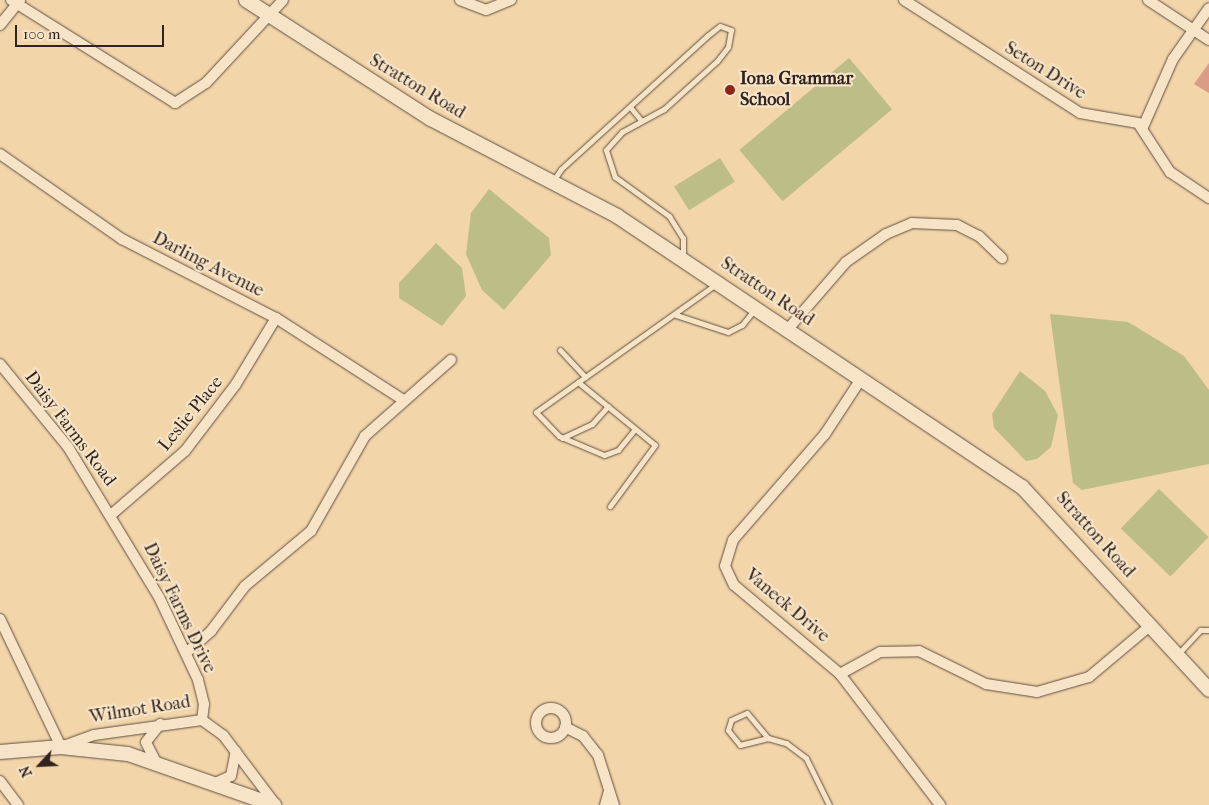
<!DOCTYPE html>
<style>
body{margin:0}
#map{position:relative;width:1209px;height:805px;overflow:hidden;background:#f2d5a9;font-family:"IM FELL French Canon",serif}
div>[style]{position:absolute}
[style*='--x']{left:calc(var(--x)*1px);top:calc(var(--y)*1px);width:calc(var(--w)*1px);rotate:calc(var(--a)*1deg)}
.green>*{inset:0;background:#bcbd87;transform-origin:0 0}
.building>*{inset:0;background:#db9c85}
.roads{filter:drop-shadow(0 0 1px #605042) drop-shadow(0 0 1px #605042)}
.lane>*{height:5px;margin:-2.5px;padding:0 2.5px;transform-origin:2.5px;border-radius:2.5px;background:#f7e4c7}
.street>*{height:10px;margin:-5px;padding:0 5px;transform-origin:5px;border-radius:5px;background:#f7e4c7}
.street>.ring{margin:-5px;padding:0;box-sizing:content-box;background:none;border:10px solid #f7e4c7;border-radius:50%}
.secondary>*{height:14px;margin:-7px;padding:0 7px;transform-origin:7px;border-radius:7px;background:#f7e4c7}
.dots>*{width:14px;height:14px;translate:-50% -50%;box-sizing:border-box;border:2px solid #f7e4c7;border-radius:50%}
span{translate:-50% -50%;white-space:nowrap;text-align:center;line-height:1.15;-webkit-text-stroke:4.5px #f7e4c7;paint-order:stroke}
.street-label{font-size:18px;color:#30231f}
.poi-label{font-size:18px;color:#30231f;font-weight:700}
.left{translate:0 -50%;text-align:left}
.north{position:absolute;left:15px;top:740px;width:50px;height:50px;-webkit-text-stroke:4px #f7e4c7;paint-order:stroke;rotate:245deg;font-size:14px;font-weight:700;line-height:20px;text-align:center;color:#30231f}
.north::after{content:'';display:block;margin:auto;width:18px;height:22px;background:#30231f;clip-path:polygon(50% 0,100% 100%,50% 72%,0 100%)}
.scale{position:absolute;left:15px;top:25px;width:149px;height:22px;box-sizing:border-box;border:2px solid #30231f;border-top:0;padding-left:6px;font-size:15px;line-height:18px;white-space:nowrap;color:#30231f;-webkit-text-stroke:4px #f7e4c7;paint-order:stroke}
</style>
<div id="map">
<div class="green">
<div style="left:849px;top:58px;width:67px;height:143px;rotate:50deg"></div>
<div style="left:720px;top:158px;width:28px;height:54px;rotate:58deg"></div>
<div style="clip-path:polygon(489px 189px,549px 238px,551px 255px,504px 310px,482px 290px,466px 254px,471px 213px)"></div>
<div style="clip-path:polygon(436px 243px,462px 268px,466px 296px,442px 326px,399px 298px,399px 283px)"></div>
<div style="clip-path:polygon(1050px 314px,1128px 322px,1184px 356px,1209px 390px,1209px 464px,1082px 490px,1073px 483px)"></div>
<div style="clip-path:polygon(1020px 371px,1045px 391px,1058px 415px,1051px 447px,1037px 459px,1026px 461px,994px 428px,992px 414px)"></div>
<div style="left:1159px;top:489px;width:69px;height:55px;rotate:44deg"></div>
</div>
<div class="building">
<div style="clip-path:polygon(1209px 63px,1209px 93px,1194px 84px)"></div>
</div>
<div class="roads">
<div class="lane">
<div style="--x:630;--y:107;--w:16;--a:50"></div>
<div style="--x:553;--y:181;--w:14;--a:-56"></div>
<div style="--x:561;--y:169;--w:197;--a:-42.3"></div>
<div style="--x:707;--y:36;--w:16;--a:-38"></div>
<div style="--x:720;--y:26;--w:12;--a:20"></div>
<div style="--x:731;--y:30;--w:17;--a:100"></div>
<div style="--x:728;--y:47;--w:18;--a:128"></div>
<div style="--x:717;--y:61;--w:72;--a:137.8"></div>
<div style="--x:664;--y:109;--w:48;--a:151.3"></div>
<div style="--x:622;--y:132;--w:24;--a:132"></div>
<div style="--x:606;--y:150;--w:28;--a:72"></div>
<div style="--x:615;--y:177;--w:67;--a:35.8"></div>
<div style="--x:669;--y:216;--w:26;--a:58"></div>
<div style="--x:683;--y:238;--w:21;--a:90"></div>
<div style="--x:676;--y:315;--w:55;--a:18.1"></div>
<div style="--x:728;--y:332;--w:16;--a:-27"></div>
<div style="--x:742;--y:325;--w:21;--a:-51"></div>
<div style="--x:560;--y:350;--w:37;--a:47"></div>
<div style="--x:578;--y:382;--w:99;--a:39.3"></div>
<div style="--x:655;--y:445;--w:76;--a:126.4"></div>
<div style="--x:635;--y:429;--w:27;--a:129"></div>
<div style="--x:618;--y:450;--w:15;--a:160"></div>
<div style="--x:604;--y:455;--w:49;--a:-157.1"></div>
<div style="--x:559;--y:436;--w:33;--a:-134"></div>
<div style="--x:536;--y:412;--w:221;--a:-35.4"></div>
<div style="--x:562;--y:438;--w:33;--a:-25"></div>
<div style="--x:592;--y:424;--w:24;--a:-48"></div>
<div style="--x:1178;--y:654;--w:33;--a:-47"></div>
<div style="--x:1200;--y:630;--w:9;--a:0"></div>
<div style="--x:768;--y:738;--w:29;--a:166"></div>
<div style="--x:740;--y:745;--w:19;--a:-129"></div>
<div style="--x:728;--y:730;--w:10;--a:-73"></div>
<div style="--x:731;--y:720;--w:17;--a:-24"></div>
<div style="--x:747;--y:713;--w:33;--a:50"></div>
<div style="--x:768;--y:738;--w:19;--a:16"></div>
<div style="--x:786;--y:743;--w:25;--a:37"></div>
<div style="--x:806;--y:758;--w:52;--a:63.9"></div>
</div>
<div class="street">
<div style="--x:11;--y:0;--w:194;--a:32.1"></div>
<div style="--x:175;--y:103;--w:37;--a:-33"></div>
<div style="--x:206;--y:83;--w:113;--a:-47.1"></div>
<div style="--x:460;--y:0;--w:28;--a:21"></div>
<div style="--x:486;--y:10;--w:27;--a:-22"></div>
<div style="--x:904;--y:0;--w:209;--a:32.7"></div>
<div style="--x:1080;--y:113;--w:59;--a:9.8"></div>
<div style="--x:1138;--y:123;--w:59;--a:56.9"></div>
<div style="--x:1170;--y:172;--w:47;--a:33.7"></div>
<div style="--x:1148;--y:0;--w:73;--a:33.3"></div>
<div style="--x:0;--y:25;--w:32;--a:-51"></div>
<div style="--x:1143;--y:127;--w:74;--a:-66.2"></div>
<div style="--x:1173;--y:59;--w:62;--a:-54.8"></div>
<div style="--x:0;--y:154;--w:149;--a:34.9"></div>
<div style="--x:122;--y:239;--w:173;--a:27.2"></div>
<div style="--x:276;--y:318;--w:151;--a:32.8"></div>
<div style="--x:788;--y:329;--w:89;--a:-49.1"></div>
<div style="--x:846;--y:262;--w:49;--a:-35"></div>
<div style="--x:886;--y:234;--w:28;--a:-23"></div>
<div style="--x:912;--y:223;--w:45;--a:2.5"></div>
<div style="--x:957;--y:225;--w:25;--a:27"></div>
<div style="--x:979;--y:236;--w:32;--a:44"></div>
<div style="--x:0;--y:364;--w:107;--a:50.7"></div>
<div style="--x:68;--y:447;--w:175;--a:58.8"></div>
<div style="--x:159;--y:597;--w:92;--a:64.8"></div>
<div style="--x:198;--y:680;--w:25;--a:76"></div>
<div style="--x:204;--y:704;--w:16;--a:97"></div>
<div style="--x:861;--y:379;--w:66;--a:123.2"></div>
<div style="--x:825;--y:434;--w:140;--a:131"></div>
<div style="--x:733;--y:540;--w:27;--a:107"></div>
<div style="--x:725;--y:566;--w:21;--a:65"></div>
<div style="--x:734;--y:585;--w:138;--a:40"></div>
<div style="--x:840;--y:674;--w:165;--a:52.6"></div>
<div style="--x:112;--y:514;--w:96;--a:-40.8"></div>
<div style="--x:185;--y:451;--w:84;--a:-52.7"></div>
<div style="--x:236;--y:384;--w:77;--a:-58.8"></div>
<div style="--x:0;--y:619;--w:142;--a:64.5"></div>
<div style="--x:61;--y:747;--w:35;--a:-20"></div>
<div style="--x:94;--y:735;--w:109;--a:-7.9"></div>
<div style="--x:202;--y:720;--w:26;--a:36"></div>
<div style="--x:223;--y:735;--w:88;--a:52.9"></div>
<div style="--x:186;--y:653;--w:33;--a:-41"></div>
<div style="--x:211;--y:631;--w:56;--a:-52.9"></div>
<div style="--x:245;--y:586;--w:86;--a:-39.8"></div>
<div style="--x:311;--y:531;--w:109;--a:-60.4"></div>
<div style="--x:365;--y:436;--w:115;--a:-41.5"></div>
<div style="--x:840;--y:674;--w:46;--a:-28.8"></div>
<div style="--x:880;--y:652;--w:39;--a:-1"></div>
<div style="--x:919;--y:651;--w:75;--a:26.2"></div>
<div style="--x:986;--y:684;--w:52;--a:8.9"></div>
<div style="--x:1037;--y:692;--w:54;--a:-16.1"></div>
<div style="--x:1089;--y:677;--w:81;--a:-40"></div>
<div class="ring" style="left:536px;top:708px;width:20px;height:20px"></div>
<div style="--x:565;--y:727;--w:20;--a:27"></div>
<div style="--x:583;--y:736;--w:24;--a:52"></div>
<div style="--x:598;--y:755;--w:52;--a:72.3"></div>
<div style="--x:156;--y:762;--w:22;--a:-117"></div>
<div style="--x:146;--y:742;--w:23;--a:-52"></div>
<div style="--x:0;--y:781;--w:30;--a:53"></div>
<div style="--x:215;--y:783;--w:17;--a:-24"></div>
<div style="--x:231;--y:776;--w:25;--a:-79"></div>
<div style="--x:605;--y:805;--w:15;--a:-74"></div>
</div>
<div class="secondary">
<div style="--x:246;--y:0;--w:220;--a:32.8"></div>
<div style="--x:431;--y:119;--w:210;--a:27.5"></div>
<div style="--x:617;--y:216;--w:487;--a:33.8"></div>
<div style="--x:1022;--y:487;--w:276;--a:47.3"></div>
<div style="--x:0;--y:752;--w:61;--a:-4.7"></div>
<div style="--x:61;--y:747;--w:67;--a:6"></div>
<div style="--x:128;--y:754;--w:155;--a:19.3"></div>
</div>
</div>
<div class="dots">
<div style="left:730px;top:90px;background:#8f2418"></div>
</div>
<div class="street-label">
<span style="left:1045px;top:71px;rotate:32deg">Seton Drive</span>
<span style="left:417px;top:87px;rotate:31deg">Stratton Road</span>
<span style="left:208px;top:265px;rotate:27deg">Darling Avenue</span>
<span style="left:767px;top:292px;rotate:34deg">Stratton Road</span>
<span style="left:191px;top:414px;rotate:-51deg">Leslie Place</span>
<span style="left:70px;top:429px;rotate:53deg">Daisy Farms Road</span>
<span style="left:1095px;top:535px;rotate:48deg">Stratton Road</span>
<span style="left:787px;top:606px;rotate:40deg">Vaneck Drive</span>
<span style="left:179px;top:608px;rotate:64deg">Daisy Farms Drive</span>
<span style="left:140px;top:710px;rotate:-9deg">Wilmot Road</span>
</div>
<div class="poi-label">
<span class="left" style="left:740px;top:90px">Iona Grammar<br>School</span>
</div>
<div class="north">N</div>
<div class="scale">100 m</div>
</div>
